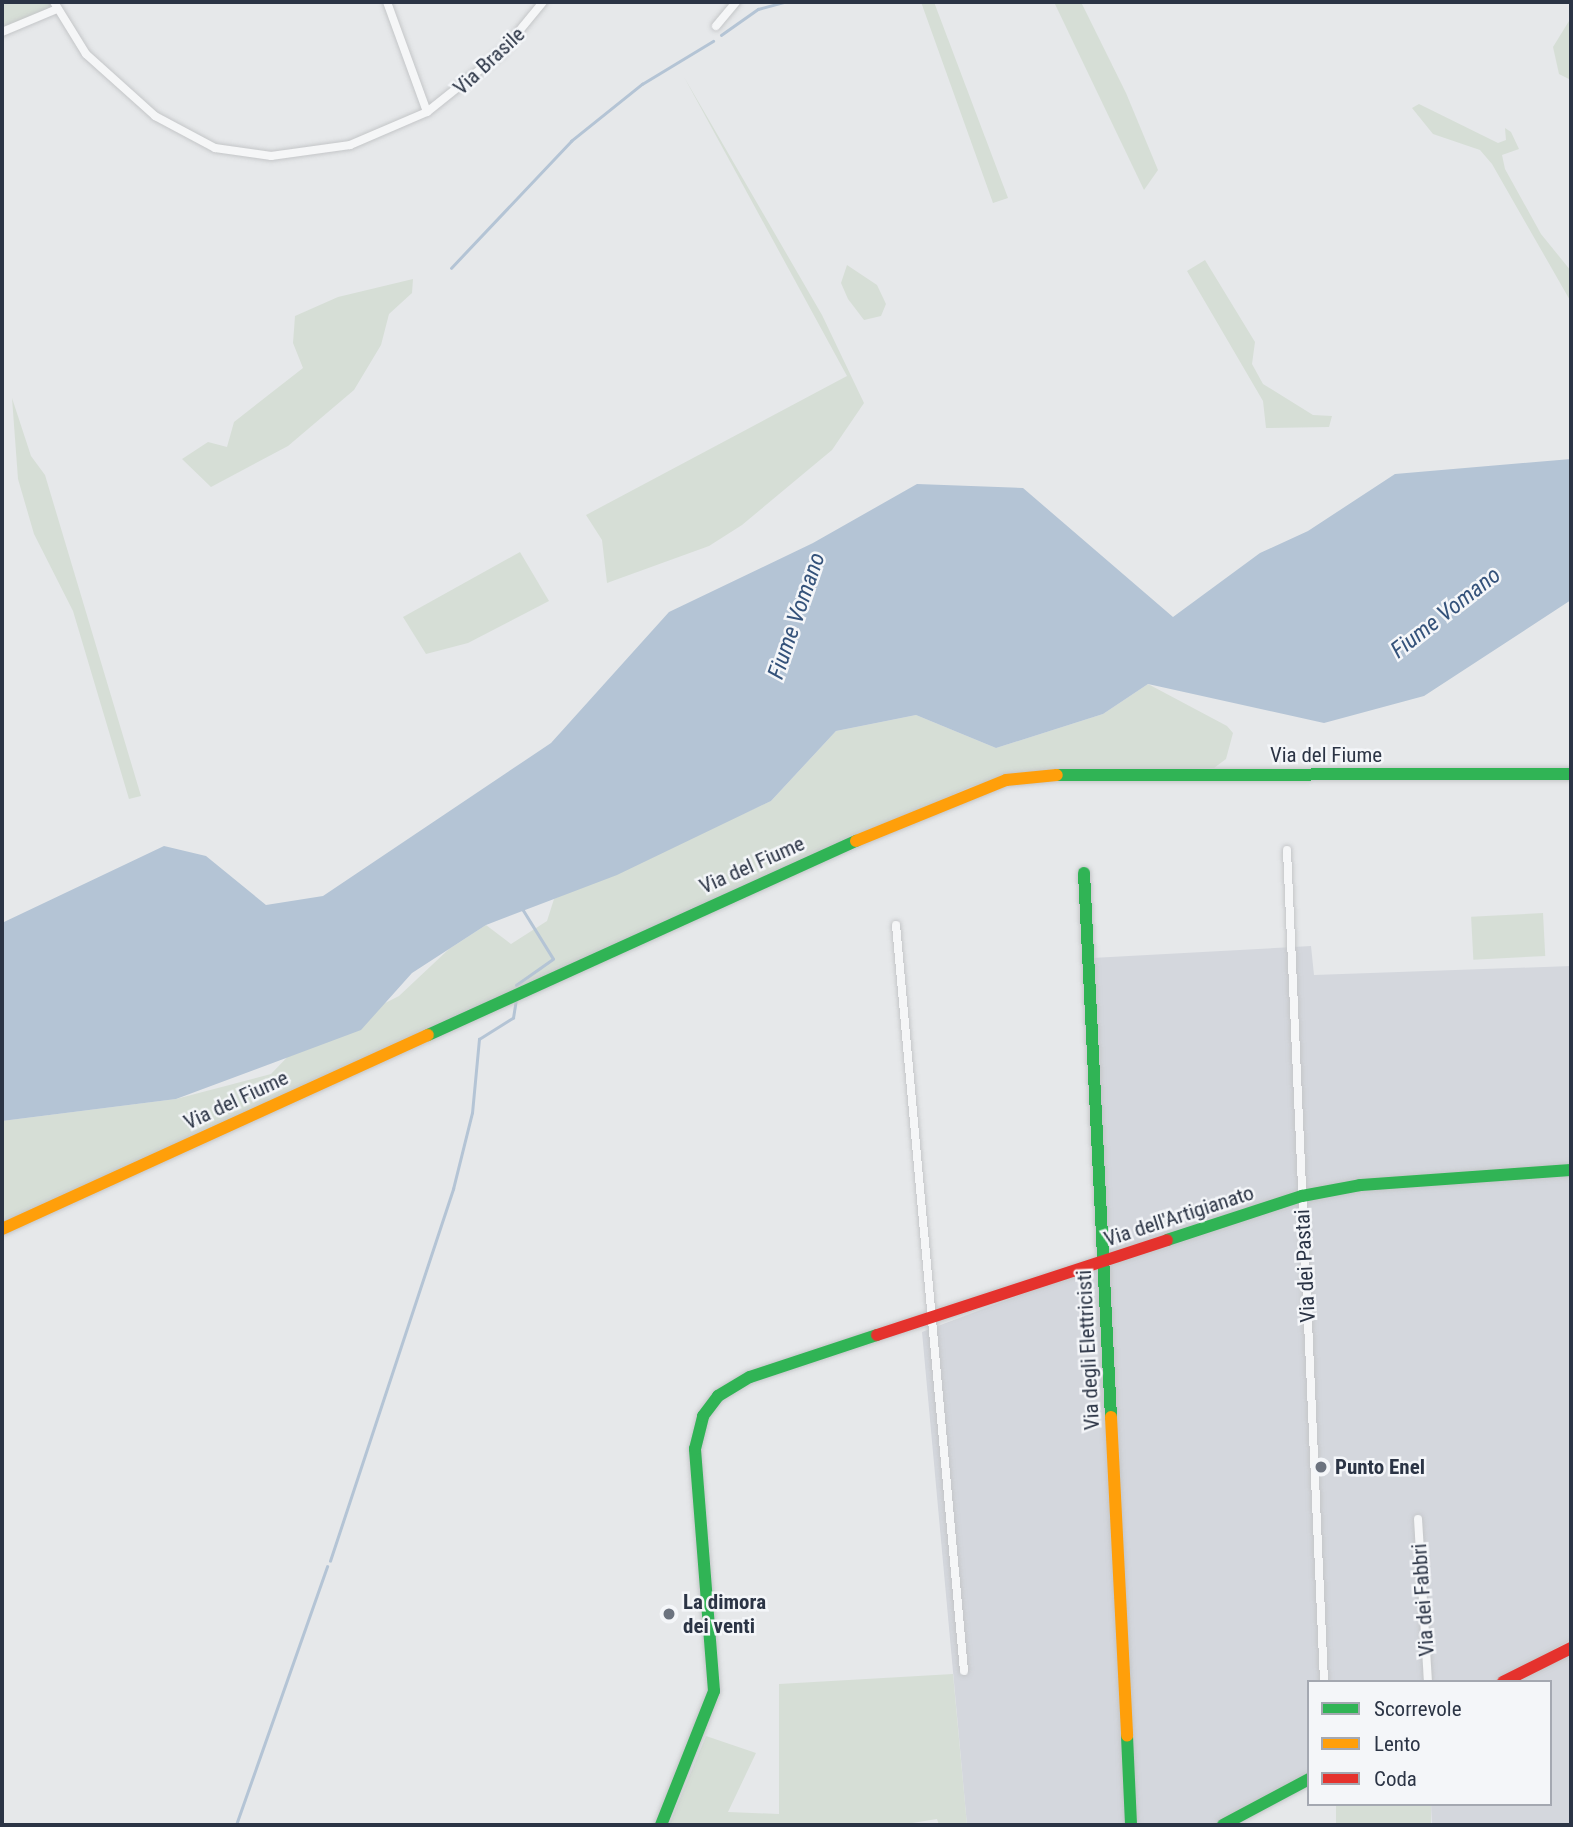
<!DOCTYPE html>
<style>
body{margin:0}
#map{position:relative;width:1573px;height:1827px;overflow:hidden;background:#e6e8ea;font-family:"Roboto Condensed",sans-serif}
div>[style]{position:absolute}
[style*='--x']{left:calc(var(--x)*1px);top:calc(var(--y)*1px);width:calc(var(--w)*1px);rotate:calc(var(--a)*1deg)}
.built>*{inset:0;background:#d4d7dd}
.green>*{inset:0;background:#d6ded6;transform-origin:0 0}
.water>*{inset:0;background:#b4c4d5}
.stream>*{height:2.5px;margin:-1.25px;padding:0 1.25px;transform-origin:1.25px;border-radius:1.25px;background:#b4c4d5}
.roads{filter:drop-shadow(0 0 2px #c4c6c8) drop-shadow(0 0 2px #c4c6c8)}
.street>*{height:8px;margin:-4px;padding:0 4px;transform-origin:4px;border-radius:4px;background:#f5f6f7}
.fast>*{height:12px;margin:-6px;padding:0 6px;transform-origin:6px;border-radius:6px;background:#30b455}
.slow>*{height:12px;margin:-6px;padding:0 6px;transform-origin:6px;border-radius:6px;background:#ff9f0a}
.jam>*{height:12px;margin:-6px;padding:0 6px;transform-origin:6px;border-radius:6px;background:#e5322d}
.dots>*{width:19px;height:19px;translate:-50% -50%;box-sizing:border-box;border:4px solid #f4f6f9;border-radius:50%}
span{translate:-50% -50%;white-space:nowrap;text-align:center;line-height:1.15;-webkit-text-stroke:5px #f4f6f9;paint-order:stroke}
.street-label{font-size:21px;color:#2b3445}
.poi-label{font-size:21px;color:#2b3445;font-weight:700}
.left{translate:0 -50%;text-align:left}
.water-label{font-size:23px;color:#34527a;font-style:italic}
.frame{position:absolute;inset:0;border:4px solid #2b3445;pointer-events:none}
.legend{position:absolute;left:1307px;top:1680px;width:245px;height:126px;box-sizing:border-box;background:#f4f6f9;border:2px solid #a4a8b1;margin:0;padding:9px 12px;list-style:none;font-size:21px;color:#2b3445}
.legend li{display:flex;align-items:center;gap:14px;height:35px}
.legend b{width:35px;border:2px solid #a4a8b1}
</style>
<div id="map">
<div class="built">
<div style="clip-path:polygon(1311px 946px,1314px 975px,1571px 966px,1571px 1640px,1493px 1682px,1309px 1682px,1309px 1779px,1218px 1825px,967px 1825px,922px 1332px,1105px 1263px,1092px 958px)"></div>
<div style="clip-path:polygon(1571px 1653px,1571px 1825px,1432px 1825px,1431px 1804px,1550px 1804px,1550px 1682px,1517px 1682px)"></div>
</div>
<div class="green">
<div style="clip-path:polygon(2px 2px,51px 2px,54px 9px,2px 31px)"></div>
<div style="clip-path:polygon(921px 2px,934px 2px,1008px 198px,993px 203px)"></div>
<div style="clip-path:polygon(1054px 2px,1081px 2px,1126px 93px,1158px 170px,1144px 190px)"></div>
<div style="clip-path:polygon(1569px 21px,1571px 30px,1571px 80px,1559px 74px,1553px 47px)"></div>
<div style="clip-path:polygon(684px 77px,822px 315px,864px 403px,832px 450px,742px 525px,709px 546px,607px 583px,602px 540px,586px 515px,847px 376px)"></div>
<div style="clip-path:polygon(1419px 104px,1498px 143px,1506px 140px,1505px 128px,1511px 132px,1519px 149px,1502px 155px,1505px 169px,1541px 234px,1571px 271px,1571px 302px,1492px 164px,1480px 150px,1433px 134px,1412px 108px)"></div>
<div style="clip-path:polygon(1205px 260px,1255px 342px,1252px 364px,1263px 384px,1313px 415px,1332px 416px,1329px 427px,1266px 428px,1263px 401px,1187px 271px)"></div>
<div style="clip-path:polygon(847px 265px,877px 285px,886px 304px,881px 316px,864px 320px,848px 299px,841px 283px)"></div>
<div style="clip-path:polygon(413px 279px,412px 293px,389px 314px,381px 345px,354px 390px,288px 446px,211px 487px,182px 459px,208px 442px,227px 447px,234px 422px,303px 368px,293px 343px,295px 316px,338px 297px)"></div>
<div style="clip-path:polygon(12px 398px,31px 456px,45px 475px,141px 796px,129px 799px,73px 611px,34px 534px,18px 479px)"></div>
<div style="clip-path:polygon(520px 552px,549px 601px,468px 643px,426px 654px,403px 617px)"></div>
<div style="clip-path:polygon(1148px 684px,1227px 726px,1233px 733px,1226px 759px,1214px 768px,1011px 776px,970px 787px,2px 1223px,2px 1121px,176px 1099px,271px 1074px,296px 1048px,399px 996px,449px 949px,486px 925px,511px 944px,547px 921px,554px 899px,771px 801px,836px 731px,916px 715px,996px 748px,1103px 714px)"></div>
<div style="left:1543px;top:913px;width:43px;height:72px;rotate:87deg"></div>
<div style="clip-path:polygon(953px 1674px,967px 1825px,939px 1825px,937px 1819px,900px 1825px,669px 1825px,706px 1736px,756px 1753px,728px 1812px,779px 1814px,779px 1684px)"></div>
<div style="left:1336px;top:1804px;width:95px;height:21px"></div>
</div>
<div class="water">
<div style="clip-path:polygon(1571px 459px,1571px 600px,1424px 696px,1324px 723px,1148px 684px,1103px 714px,996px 748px,916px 715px,836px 731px,771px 801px,617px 875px,486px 925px,412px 973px,361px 1030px,176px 1099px,2px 1121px,4px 922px,164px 846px,206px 856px,266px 905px,323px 896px,551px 743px,669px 612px,813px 543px,917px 484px,1023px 488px,1173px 617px,1260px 553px,1308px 531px,1395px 474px)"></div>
</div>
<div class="stream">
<div style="--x:721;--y:35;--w:45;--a:-35.1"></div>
<div style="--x:758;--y:9;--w:28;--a:-15"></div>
<div style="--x:451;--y:268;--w:175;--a:-46.6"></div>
<div style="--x:571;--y:141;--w:91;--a:-38.8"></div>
<div style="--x:642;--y:84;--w:83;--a:-31.2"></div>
<div style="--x:516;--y:985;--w:45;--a:-35.1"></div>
<div style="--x:553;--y:959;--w:59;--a:-121.8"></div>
<div style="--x:330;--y:1561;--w:392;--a:-71.7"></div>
<div style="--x:453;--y:1189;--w:78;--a:-76"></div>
<div style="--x:472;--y:1113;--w:74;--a:-84.6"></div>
<div style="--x:479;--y:1039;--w:40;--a:-32"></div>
<div style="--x:513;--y:1018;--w:18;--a:-81"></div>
<div style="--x:236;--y:1825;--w:274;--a:-70.6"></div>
</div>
<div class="roads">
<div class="street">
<div style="--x:54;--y:2;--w:61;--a:58.4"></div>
<div style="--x:86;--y:54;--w:93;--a:41.9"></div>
<div style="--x:155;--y:116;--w:68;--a:28.1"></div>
<div style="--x:215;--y:148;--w:57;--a:8.1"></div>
<div style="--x:271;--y:156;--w:80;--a:-7.9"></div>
<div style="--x:350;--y:145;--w:84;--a:-23.2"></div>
<div style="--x:427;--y:112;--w:95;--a:-38.6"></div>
<div style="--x:501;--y:53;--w:66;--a:-50.5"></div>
<div style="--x:387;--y:2;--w:117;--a:70"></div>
<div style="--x:716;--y:26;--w:31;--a:-50"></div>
<div style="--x:2;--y:32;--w:60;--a:-22.7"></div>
<div style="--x:1287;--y:850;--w:833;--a:87.45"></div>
<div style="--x:896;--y:925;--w:749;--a:84.79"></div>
<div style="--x:1418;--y:1519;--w:163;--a:86.5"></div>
</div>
<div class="fast">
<div style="--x:1057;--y:775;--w:514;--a:-0.11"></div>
<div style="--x:1084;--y:873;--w:545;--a:87.16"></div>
<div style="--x:428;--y:1035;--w:470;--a:-24.4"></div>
<div style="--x:1167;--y:1240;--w:142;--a:-18.1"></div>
<div style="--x:1302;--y:1196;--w:59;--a:-10.7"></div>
<div style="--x:1360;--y:1185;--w:212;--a:-4.1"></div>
<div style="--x:1127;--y:1736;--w:89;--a:87.4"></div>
<div style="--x:661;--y:1825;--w:144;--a:-68.4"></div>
<div style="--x:714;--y:1691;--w:243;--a:-94.5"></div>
<div style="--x:695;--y:1449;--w:34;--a:-76"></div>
<div style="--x:703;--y:1416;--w:25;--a:-53"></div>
<div style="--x:718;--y:1396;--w:37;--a:-31"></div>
<div style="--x:750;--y:1377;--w:134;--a:-18.3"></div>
<div style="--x:1223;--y:1825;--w:98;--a:-28.1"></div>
</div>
<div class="slow">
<div style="--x:856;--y:841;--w:162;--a:-22.1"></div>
<div style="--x:1006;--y:780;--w:51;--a:-5.6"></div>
<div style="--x:2;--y:1229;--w:468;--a:-24.5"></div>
<div style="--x:1111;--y:1417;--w:319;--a:87.1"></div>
</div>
<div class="jam">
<div style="--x:877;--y:1335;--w:305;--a:-18.1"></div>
<div style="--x:1503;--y:1682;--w:76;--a:-26.6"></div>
</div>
</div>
<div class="dots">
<div style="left:1321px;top:1467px;background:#6c737f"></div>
<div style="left:669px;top:1614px;background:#6c737f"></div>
</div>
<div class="street-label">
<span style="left:489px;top:61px;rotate:-43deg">Via Brasile</span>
<span style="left:1326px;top:755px">Via del Fiume</span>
<span style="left:752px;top:865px;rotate:-24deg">Via del Fiume</span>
<span style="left:236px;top:1100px;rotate:-25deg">Via del Fiume</span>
<span style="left:1179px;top:1216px;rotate:-18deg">Via dell'Artigianato</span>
<span style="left:1305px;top:1266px;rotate:-93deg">Via dei Pastai</span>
<span style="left:1088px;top:1350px;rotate:-93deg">Via degli Elettricisti</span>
<span style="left:1423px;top:1600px;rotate:-94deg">Via dei Fabbri</span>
</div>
<div class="poi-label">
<span class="left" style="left:1335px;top:1467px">Punto Enel</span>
<span class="left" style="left:683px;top:1614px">La dimora<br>dei venti</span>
</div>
<div class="water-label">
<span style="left:1446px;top:613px;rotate:-38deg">Fiume Vomano</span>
<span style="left:797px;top:616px;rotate:-71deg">Fiume Vomano</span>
</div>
<div class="frame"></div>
<ul class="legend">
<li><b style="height:9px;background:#30b455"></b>Scorrevole</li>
<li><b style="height:9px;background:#ff9f0a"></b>Lento</li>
<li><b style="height:9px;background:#e5322d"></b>Coda</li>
</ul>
</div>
